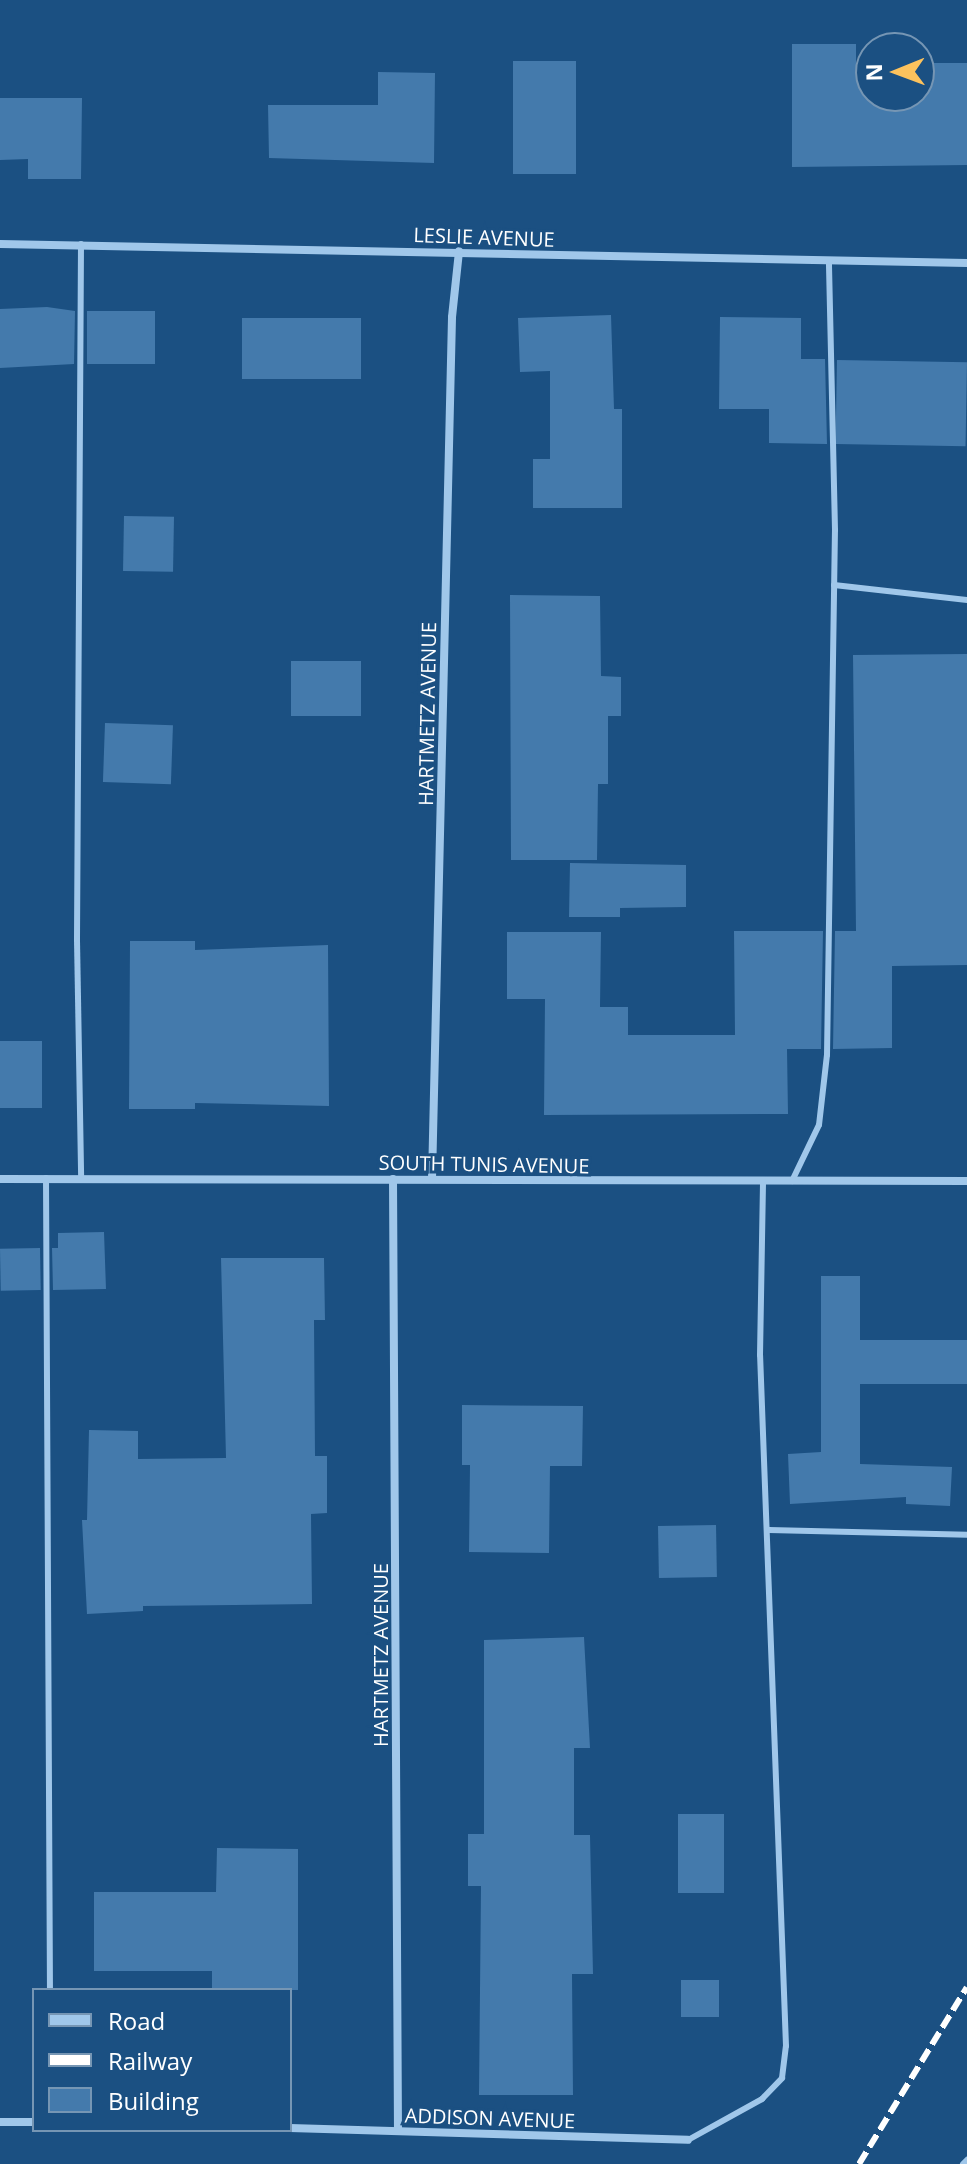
<!DOCTYPE html>
<style>
body{margin:0}
#map{position:relative;width:967px;height:2164px;overflow:hidden;background:#1b5082;font-family:"Open Sans",sans-serif}
div>[style]{position:absolute}
[style*='--x']{left:calc(var(--x)*1px);top:calc(var(--y)*1px);width:calc(var(--w)*1px);rotate:calc(var(--a)*1deg)}
.building>*{inset:0;background:#447aac;transform-origin:0 0}
.service>*{height:6px;margin:-3px;padding:0 3px;transform-origin:3px;border-radius:3px;background:#a0c7ea}
.minor>*{height:8px;margin:-4px;padding:0 4px;transform-origin:4px;border-radius:4px;background:#a0c7ea}
.rail>*{height:6px;margin-top:-3px;transform-origin:0;background:repeating-linear-gradient(90deg,#fff 0 14px,transparent 0 20px)}
span{translate:-50% -50%;white-space:nowrap;text-align:center;line-height:1.15;-webkit-text-stroke:6px #1b5082;paint-order:stroke}
.street-label{font-size:20px;color:#fff}
.legend{position:absolute;left:32px;top:1988px;width:260px;height:144px;box-sizing:border-box;background:#1b5082;border:2px solid #7696b4;margin:0;padding:10px 14px;list-style:none;font-size:24px;color:#fff}
.legend li{display:flex;align-items:center;gap:16px;height:40px}
.legend b{width:40px;border:2px solid #7696b4}
.north{position:absolute;left:855px;top:32px;width:80px;height:80px;box-sizing:border-box;background:#1b5082;border:2px solid #7696b4;border-radius:50%;rotate:269deg;font-size:22px;font-weight:700;line-height:32px;text-align:center;color:#fff}
.north::after{content:'';display:block;margin:auto;width:28px;height:36px;background:#fcc25d;clip-path:polygon(50% 0,100% 100%,50% 72%,0 100%)}
</style>
<div id="map">
<div class="building">
<div style="clip-path:polygon(792px 44px,856px 44px,856px 63px,871px 63px,871px 96px,919px 96px,919px 63px,967px 63px,967px 165px,792px 167px)"></div>
<div style="left:513px;top:61px;width:63px;height:113px"></div>
<div style="clip-path:polygon(378px 72px,435px 73px,434px 163px,269px 158px,268px 105px,378px 105px)"></div>
<div style="clip-path:polygon(0 98px,82px 98px,81px 179px,28px 179px,28px 159px,0 160px)"></div>
<div style="clip-path:polygon(47px 307px,75px 311px,74px 364px,0 368px,0 309px)"></div>
<div style="left:87px;top:311px;width:68px;height:53px"></div>
<div style="clip-path:polygon(611px 315px,614px 409px,622px 409px,622px 508px,533px 508px,533px 459px,550px 459px,550px 371px,520px 372px,518px 318px)"></div>
<div style="clip-path:polygon(720px 317px,801px 318px,801px 359px,825px 359px,827px 444px,769px 443px,769px 409px,719px 409px)"></div>
<div style="left:361px;top:318px;width:61px;height:119px;rotate:90deg"></div>
<div style="left:837px;top:360px;width:130px;height:84px;rotate:1deg"></div>
<div style="left:124px;top:516px;width:50px;height:55px;rotate:1deg"></div>
<div style="clip-path:polygon(510px 595px,600px 596px,601px 676px,621px 677px,621px 716px,608px 716px,608px 784px,598px 784px,597px 860px,511px 860px)"></div>
<div style="clip-path:polygon(967px 654px,967px 965px,892px 966px,892px 1048px,833px 1049px,835px 931px,856px 931px,853px 655px)"></div>
<div style="left:291px;top:661px;width:70px;height:55px"></div>
<div style="left:105px;top:723px;width:68px;height:59px;rotate:2deg"></div>
<div style="clip-path:polygon(570px 863px,686px 865px,686px 907px,620px 908px,620px 917px,569px 917px)"></div>
<div style="clip-path:polygon(734px 931px,823px 931px,821px 1049px,787px 1049px,788px 1114px,544px 1115px,545px 999px,507px 999px,507px 932px,601px 932px,600px 1007px,628px 1007px,628px 1035px,735px 1035px)"></div>
<div style="clip-path:polygon(130px 941px,195px 941px,195px 950px,328px 945px,329px 1106px,195px 1103px,195px 1109px,129px 1109px)"></div>
<div style="left:0;top:1041px;width:42px;height:67px"></div>
<div style="clip-path:polygon(104px 1232px,106px 1289px,53px 1290px,52px 1248px,58px 1248px,58px 1233px)"></div>
<div style="left:40px;top:1248px;width:42px;height:40px;rotate:89deg"></div>
<div style="clip-path:polygon(221px 1258px,324px 1258px,325px 1320px,314px 1320px,315px 1456px,327px 1456px,327px 1513px,311px 1514px,312px 1604px,143px 1606px,143px 1611px,87px 1614px,82px 1520px,87px 1520px,89px 1430px,138px 1431px,138px 1459px,226px 1458px)"></div>
<div style="clip-path:polygon(821px 1276px,860px 1276px,860px 1340px,967px 1340px,967px 1384px,860px 1384px,860px 1464px,952px 1467px,950px 1506px,906px 1504px,906px 1497px,790px 1504px,788px 1454px,821px 1452px)"></div>
<div style="clip-path:polygon(462px 1405px,583px 1406px,582px 1466px,550px 1466px,549px 1553px,469px 1552px,470px 1465px,462px 1465px)"></div>
<div style="left:716px;top:1525px;width:52px;height:58px;rotate:89deg"></div>
<div style="clip-path:polygon(584px 1637px,590px 1748px,574px 1748px,574px 1835px,590px 1835px,593px 1974px,572px 1974px,573px 2095px,479px 2095px,481px 1886px,468px 1886px,468px 1834px,484px 1834px,484px 1640px)"></div>
<div style="left:678px;top:1814px;width:46px;height:79px"></div>
<div style="clip-path:polygon(217px 1848px,298px 1849px,298px 1990px,212px 1990px,212px 1971px,94px 1971px,94px 1892px,216px 1892px)"></div>
<div style="left:681px;top:1980px;width:38px;height:37px"></div>
</div>
<div class="service">
<div style="--x:81;--y:244;--w:696;--a:90.33"></div>
<div style="--x:77;--y:940;--w:238;--a:89"></div>
<div style="--x:834;--y:585;--w:134;--a:6.4"></div>
<div style="--x:46;--y:1178;--w:812;--a:89.72"></div>
<div style="--x:792;--y:1181;--w:62;--a:-64.3"></div>
<div style="--x:819;--y:1125;--w:70;--a:-83.5"></div>
<div style="--x:827;--y:1055;--w:525;--a:-89.13"></div>
<div style="--x:835;--y:530;--w:266;--a:-91.3"></div>
<div style="--x:769;--y:1530;--w:198;--a:1.4"></div>
<div style="--x:688;--y:2140;--w:85;--a:-29"></div>
<div style="--x:762;--y:2099;--w:29;--a:-46"></div>
<div style="--x:782;--y:2078;--w:32;--a:-83"></div>
<div style="--x:786;--y:2046;--w:691;--a:-92.15"></div>
<div style="--x:760;--y:1355;--w:173;--a:-89"></div>
<div style="--x:963;--y:2164;--w:6;--a:-45"></div>
</div>
<div class="minor">
<div style="--x:0;--y:244;--w:967;--a:1.13"></div>
<div style="--x:0;--y:1179;--w:967;--a:0.12"></div>
<div style="--x:393;--y:1179;--w:952;--a:89.7"></div>
<div style="--x:432;--y:1179;--w:862;--a:-88.67"></div>
<div style="--x:452;--y:317;--w:66;--a:-83.9"></div>
<div style="--x:0;--y:2122;--w:34;--a:0"></div>
<div style="--x:290;--y:2128;--w:398;--a:1.7"></div>
</div>
<div class="rail">
<div style="--x:859;--y:2164;--w:207;--a:-58.6"></div>
</div>
<div class="street-label">
<span style="left:484px;top:237px;rotate:2deg">LESLIE AVENUE</span>
<span style="left:427px;top:714px;rotate:-89deg">HARTMETZ AVENUE</span>
<span style="left:484px;top:1164px;rotate:1deg">SOUTH TUNIS AVENUE</span>
<span style="left:380px;top:1655px;rotate:-90deg">HARTMETZ AVENUE</span>
<span style="left:490px;top:2118px;rotate:2deg">ADDISON AVENUE</span>
</div>
<ul class="legend">
<li><b style="height:10px;background:#a0c7ea"></b>Road</li>
<li><b style="height:10px;background:#fff"></b>Railway</li>
<li><b style="height:22px;background:#447aac"></b>Building</li>
</ul>
<div class="north">N</div>
</div>
